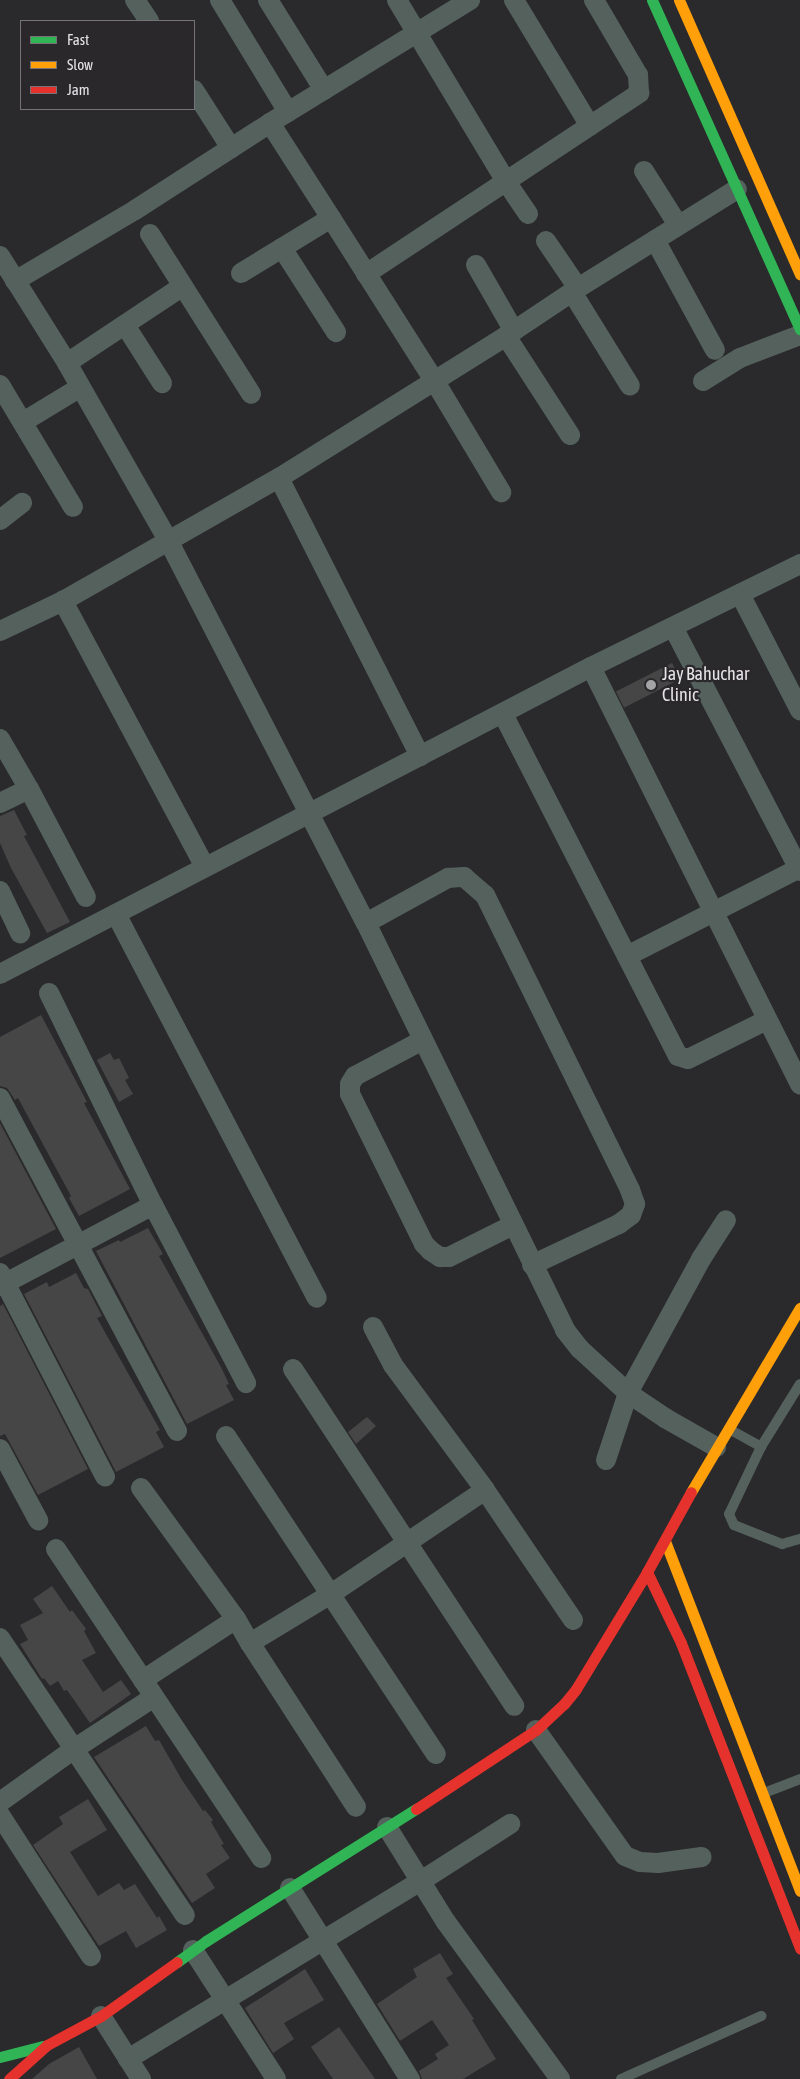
<!DOCTYPE html>
<style>
body{margin:0}
#map{position:relative;width:800px;height:2079px;overflow:hidden;background:#2a292b;font-family:"Asap Condensed",sans-serif}
div>[style]{position:absolute}
[style*='--x']{left:calc(var(--x)*1px);top:calc(var(--y)*1px);width:calc(var(--w)*1px);rotate:calc(var(--a)*1deg)}
.building>*{inset:0;background:#474647;transform-origin:0 0}
.lane>*{height:10px;margin:-5px;padding:0 5px;transform-origin:5px;border-radius:5px;background:#54615d}
.street>*{height:20px;margin:-10px;padding:0 10px;transform-origin:10px;border-radius:10px;background:#54615d}
.fast>*{height:11px;margin:-5.5px;padding:0 5.5px;transform-origin:5.5px;border-radius:5.5px;background:#30b455}
.slow>*{height:11px;margin:-5.5px;padding:0 5.5px;transform-origin:5.5px;border-radius:5.5px;background:#ff9f0a}
.jam>*{height:11px;margin:-5.5px;padding:0 5.5px;transform-origin:5.5px;border-radius:5.5px;background:#e5322d}
.dots>*{width:14px;height:14px;translate:-50% -50%;box-sizing:border-box;border:2px solid #2b282c;border-radius:50%}
span{translate:-50% -50%;white-space:nowrap;text-align:center;line-height:1.15;-webkit-text-stroke:4.5px #2b282c;paint-order:stroke}
.poi-label{font-size:18px;color:#e6e4e7}
.left{translate:0 -50%;text-align:left}
.legend{position:absolute;left:20px;top:20px;width:175px;height:90px;box-sizing:border-box;background:#2b282c;border:1px solid #767377;margin:0;padding:6px 9px;list-style:none;font-size:15px;color:#e6e4e7}
.legend li{display:flex;align-items:center;gap:10px;height:25px}
.legend b{width:25px;border:1px solid #767377}
</style>
<div id="map">
<div class="building">
<div style="left:672px;top:663px;width:18px;height:63px;rotate:63deg"></div>
<div style="clip-path:polygon(14px 810px,27px 835px,24px 836px,70px 922px,47px 933px,11px 868px,0 843px,0 816px)"></div>
<div style="clip-path:polygon(41px 1015px,87px 1102px,84px 1103px,130px 1189px,79px 1216px,69px 1198px,71px 1196px,18px 1098px,15px 1100px,7px 1088px,0 1086px,0 1037px)"></div>
<div style="clip-path:polygon(110px 1053px,114px 1060px,119px 1058px,129px 1078px,125px 1080px,133px 1094px,119px 1102px,97px 1060px)"></div>
<div style="clip-path:polygon(0 1123px,56px 1229px,0 1258px)"></div>
<div style="clip-path:polygon(148px 1228px,163px 1254px,159px 1256px,221px 1367px,229px 1384px,226px 1385px,234px 1400px,187px 1424px,96px 1251px,119px 1240px,120px 1242px)"></div>
<div style="clip-path:polygon(76px 1273px,84px 1288px,88px 1289px,102px 1316px,97px 1318px,160px 1430px,156px 1432px,164px 1447px,116px 1472px,24px 1294px,47px 1282px,49px 1287px)"></div>
<div style="clip-path:polygon(3px 1304px,88px 1469px,38px 1495px,5px 1434px,0 1436px,0 1306px)"></div>
<div style="clip-path:polygon(367px 1417px,376px 1426px,356px 1444px,348px 1432px)"></div>
<div style="clip-path:polygon(52px 1586px,70px 1612px,72px 1610px,86px 1629px,84px 1631px,96px 1653px,82px 1660px,103px 1692px,121px 1680px,131px 1694px,90px 1723px,67px 1690px,64px 1691px,58px 1681px,50px 1686px,44px 1678px,42px 1679px,20px 1644px,28px 1640px,20px 1625px,43px 1613px,33px 1599px)"></div>
<div style="clip-path:polygon(146px 1726px,155px 1741px,159px 1740px,182px 1780px,203px 1811px,205px 1810px,213px 1820px,211px 1822px,224px 1844px,221px 1845px,230px 1858px,206px 1874px,215px 1888px,192px 1903px,94px 1757px)"></div>
<div style="clip-path:polygon(88px 1799px,107px 1830px,70px 1852px,98px 1896px,119px 1883px,124px 1890px,135px 1884px,157px 1918px,159px 1916px,167px 1930px,136px 1948px,126px 1931px,99px 1946px,33px 1845px,63px 1824px,59px 1817px)"></div>
<div style="clip-path:polygon(440px 1953px,453px 1974px,446px 1978px,474px 2019px,472px 2020px,496px 2059px,463px 2079px,422px 2079px,419px 2071px,438px 2059px,435px 2054px,449px 2045px,432px 2020px,400px 2041px,377px 2004px,417px 1977px,413px 1969px)"></div>
<div style="clip-path:polygon(305px 1969px,324px 2000px,284px 2023px,294px 2039px,273px 2053px,245px 2008px)"></div>
<div style="clip-path:polygon(339px 2027px,375px 2079px,333px 2079px,311px 2047px)"></div>
<div style="clip-path:polygon(79px 2047px,97px 2079px,32px 2079px,49px 2064px)"></div>
</div>
<div class="lane">
<div style="--x:800;--y:1384;--w:74;--a:121.8"></div>
<div style="--x:761;--y:1447;--w:74;--a:115.5"></div>
<div style="--x:729;--y:1514;--w:12;--a:66"></div>
<div style="--x:734;--y:1525;--w:52;--a:21.6"></div>
<div style="--x:782;--y:1544;--w:19;--a:-16"></div>
<div style="--x:729;--y:1429;--w:37;--a:29"></div>
<div style="--x:764;--y:1793;--w:39;--a:-21"></div>
<div style="--x:621;--y:2079;--w:154;--a:-24.2"></div>
</div>
<div class="street">
<div style="--x:135;--y:0;--w:25;--a:56"></div>
<div style="--x:220;--y:0;--w:131;--a:58.7"></div>
<div style="--x:268;--y:0;--w:106;--a:58.1"></div>
<div style="--x:397;--y:0;--w:210;--a:59"></div>
<div style="--x:505;--y:180;--w:41;--a:55.9"></div>
<div style="--x:514;--y:0;--w:147;--a:58.9"></div>
<div style="--x:194;--y:90;--w:69;--a:57.5"></div>
<div style="--x:270;--y:123;--w:113;--a:57.3"></div>
<div style="--x:644;--y:171;--w:64;--a:57.8"></div>
<div style="--x:150;--y:234;--w:189;--a:57.7"></div>
<div style="--x:655;--y:240;--w:125;--a:61.4"></div>
<div style="--x:546;--y:241;--w:57;--a:55.8"></div>
<div style="--x:282;--y:248;--w:100;--a:57.3"></div>
<div style="--x:0;--y:256;--w:126;--a:57.9"></div>
<div style="--x:67;--y:363;--w:204;--a:60.3"></div>
<div style="--x:168;--y:540;--w:431;--a:62.7"></div>
<div style="--x:366;--y:923;--w:453;--a:63.9"></div>
<div style="--x:565;--y:1330;--w:24;--a:52"></div>
<div style="--x:580;--y:1349;--w:65;--a:42.5"></div>
<div style="--x:628;--y:1393;--w:45;--a:34"></div>
<div style="--x:665;--y:1418;--w:59;--a:29.6"></div>
<div style="--x:476;--y:265;--w:76;--a:60.1"></div>
<div style="--x:241;--y:273;--w:105;--a:-31.4"></div>
<div style="--x:331;--y:218;--w:192;--a:57.6"></div>
<div style="--x:434;--y:380;--w:131;--a:59.1"></div>
<div style="--x:366;--y:274;--w:328;--a:-33.5"></div>
<div style="--x:639;--y:93;--w:18;--a:-93"></div>
<div style="--x:638;--y:75;--w:87;--a:-120.4"></div>
<div style="--x:15;--y:281;--w:139;--a:-30.6"></div>
<div style="--x:135;--y:210;--w:161;--a:-32.8"></div>
<div style="--x:270;--y:123;--w:235;--a:-31.6"></div>
<div style="--x:572;--y:292;--w:110;--a:58.3"></div>
<div style="--x:125;--y:325;--w:69;--a:57.5"></div>
<div style="--x:506;--y:336;--w:118;--a:57.1"></div>
<div style="--x:67;--y:363;--w:139;--a:-33.6"></div>
<div style="--x:703;--y:381;--w:44;--a:-31.9"></div>
<div style="--x:740;--y:358;--w:64;--a:-21"></div>
<div style="--x:0;--y:385;--w:142;--a:59.1"></div>
<div style="--x:23;--y:422;--w:66;--a:-31.3"></div>
<div style="--x:279;--y:478;--w:268;--a:-32"></div>
<div style="--x:506;--y:336;--w:87;--a:-33.7"></div>
<div style="--x:578;--y:288;--w:187;--a:-31.9"></div>
<div style="--x:0;--y:520;--w:28;--a:-38"></div>
<div style="--x:740;--y:594;--w:131;--a:62.7"></div>
<div style="--x:673;--y:627;--w:275;--a:62.5"></div>
<div style="--x:0;--y:631;--w:70;--a:-25.5"></div>
<div style="--x:591;--y:667;--w:467;--a:63.4"></div>
<div style="--x:503;--y:714;--w:384;--a:62.9"></div>
<div style="--x:678;--y:1056;--w:10;--a:17"></div>
<div style="--x:688;--y:1059;--w:88;--a:-26.3"></div>
<div style="--x:0;--y:739;--w:58;--a:59.9"></div>
<div style="--x:29;--y:789;--w:122;--a:62.2"></div>
<div style="--x:0;--y:803;--w:32;--a:-26"></div>
<div style="--x:205;--y:867;--w:302;--a:-118.1"></div>
<div style="--x:63;--y:601;--w:249;--a:-29.7"></div>
<div style="--x:279;--y:478;--w:312;--a:63.1"></div>
<div style="--x:0;--y:891;--w:47;--a:64.5"></div>
<div style="--x:116;--y:914;--w:433;--a:62.4"></div>
<div style="--x:366;--y:923;--w:94;--a:-28.8"></div>
<div style="--x:448;--y:878;--w:16;--a:-4"></div>
<div style="--x:464;--y:877;--w:28;--a:41"></div>
<div style="--x:485;--y:895;--w:329;--a:63.8"></div>
<div style="--x:630;--y:1190;--w:15;--a:70"></div>
<div style="--x:635;--y:1204;--w:12;--a:110"></div>
<div style="--x:631;--y:1215;--w:15;--a:143"></div>
<div style="--x:619;--y:1224;--w:96;--a:154.8"></div>
<div style="--x:627;--y:956;--w:194;--a:-27"></div>
<div style="--x:0;--y:974;--w:666;--a:-27.45"></div>
<div style="--x:591;--y:667;--w:233;--a:-26.2"></div>
<div style="--x:49;--y:993;--w:236;--a:63.9"></div>
<div style="--x:153;--y:1205;--w:201;--a:62.4"></div>
<div style="--x:423;--y:1040;--w:77;--a:152.1"></div>
<div style="--x:355;--y:1076;--w:9;--a:122"></div>
<div style="--x:350;--y:1084;--w:10;--a:90"></div>
<div style="--x:350;--y:1094;--w:167;--a:63.7"></div>
<div style="--x:424;--y:1244;--w:10;--a:45"></div>
<div style="--x:431;--y:1251;--w:11;--a:34"></div>
<div style="--x:440;--y:1257;--w:9;--a:0"></div>
<div style="--x:449;--y:1257;--w:72;--a:-26.6"></div>
<div style="--x:0;--y:1098;--w:377;--a:62"></div>
<div style="--x:0;--y:1273;--w:229;--a:62.7"></div>
<div style="--x:0;--y:1286;--w:173;--a:-27.9"></div>
<div style="--x:373;--y:1327;--w:43;--a:62.2"></div>
<div style="--x:393;--y:1365;--w:155;--a:53.6"></div>
<div style="--x:485;--y:1490;--w:157;--a:55.9"></div>
<div style="--x:293;--y:1369;--w:403;--a:56.7"></div>
<div style="--x:226;--y:1436;--w:381;--a:56.6"></div>
<div style="--x:0;--y:1449;--w:81;--a:61.8"></div>
<div style="--x:606;--y:1460;--w:71;--a:-71.8"></div>
<div style="--x:628;--y:1393;--w:153;--a:-61.4"></div>
<div style="--x:701;--y:1259;--w:46;--a:-57.3"></div>
<div style="--x:141;--y:1488;--w:162;--a:54.1"></div>
<div style="--x:236;--y:1619;--w:28;--a:60"></div>
<div style="--x:250;--y:1643;--w:195;--a:57.1"></div>
<div style="--x:56;--y:1549;--w:371;--a:56.4"></div>
<div style="--x:0;--y:1638;--w:333;--a:56.3"></div>
<div style="--x:250;--y:1643;--w:95;--a:-31.2"></div>
<div style="--x:331;--y:1594;--w:186;--a:-34"></div>
<div style="--x:143;--y:1680;--w:111;--a:-33.3"></div>
<div style="--x:536;--y:1730;--w:154;--a:54.8"></div>
<div style="--x:625;--y:1856;--w:16;--a:22"></div>
<div style="--x:640;--y:1862;--w:18;--a:3"></div>
<div style="--x:658;--y:1863;--w:44;--a:-7.8"></div>
<div style="--x:0;--y:1802;--w:91;--a:-35.6"></div>
<div style="--x:74;--y:1749;--w:95;--a:-33"></div>
<div style="--x:0;--y:1815;--w:168;--a:57.2"></div>
<div style="--x:387;--y:1827;--w:112;--a:58.2"></div>
<div style="--x:446;--y:1922;--w:194;--a:54"></div>
<div style="--x:290;--y:1888;--w:226;--a:57.9"></div>
<div style="--x:193;--y:1950;--w:153;--a:57.2"></div>
<div style="--x:101;--y:2016;--w:75;--a:57.6"></div>
<div style="--x:128;--y:2059;--w:343;--a:-31.3"></div>
<div style="--x:421;--y:1881;--w:106;--a:-32.6"></div>
</div>
<div class="fast">
<div style="--x:652;--y:0;--w:361;--a:65.8"></div>
<div style="--x:177;--y:1962;--w:36;--a:-36"></div>
<div style="--x:206;--y:1941;--w:248;--a:-32.2"></div>
<div style="--x:0;--y:2057;--w:44;--a:-14.3"></div>
</div>
<div class="slow">
<div style="--x:679;--y:0;--w:300;--a:66.2"></div>
<div style="--x:691;--y:1492;--w:214;--a:-59.4"></div>
<div style="--x:665;--y:1541;--w:375;--a:68.9"></div>
</div>
<div class="jam">
<div style="--x:647;--y:1572;--w:79;--a:64.4"></div>
<div style="--x:681;--y:1643;--w:328;--a:68.7"></div>
<div style="--x:416;--y:1809;--w:144;--a:-33.4"></div>
<div style="--x:536;--y:1730;--w:38;--a:-43"></div>
<div style="--x:564;--y:1704;--w:19;--a:-51"></div>
<div style="--x:576;--y:1689;--w:137;--a:-58.7"></div>
<div style="--x:647;--y:1572;--w:91;--a:-61.2"></div>
<div style="--x:9;--y:2079;--w:51;--a:-41.8"></div>
<div style="--x:47;--y:2045;--w:61;--a:-28.2"></div>
<div style="--x:101;--y:2016;--w:93;--a:-35.4"></div>
</div>
<div class="dots">
<div style="left:651px;top:685px;background:#a4a3a5"></div>
</div>
<div class="poi-label">
<span class="left" style="left:662px;top:685px">Jay Bahuchar<br>Clinic</span>
</div>
<ul class="legend">
<li><b style="height:6px;background:#30b455"></b>Fast</li>
<li><b style="height:6px;background:#ff9f0a"></b>Slow</li>
<li><b style="height:6px;background:#e5322d"></b>Jam</li>
</ul>
</div>
